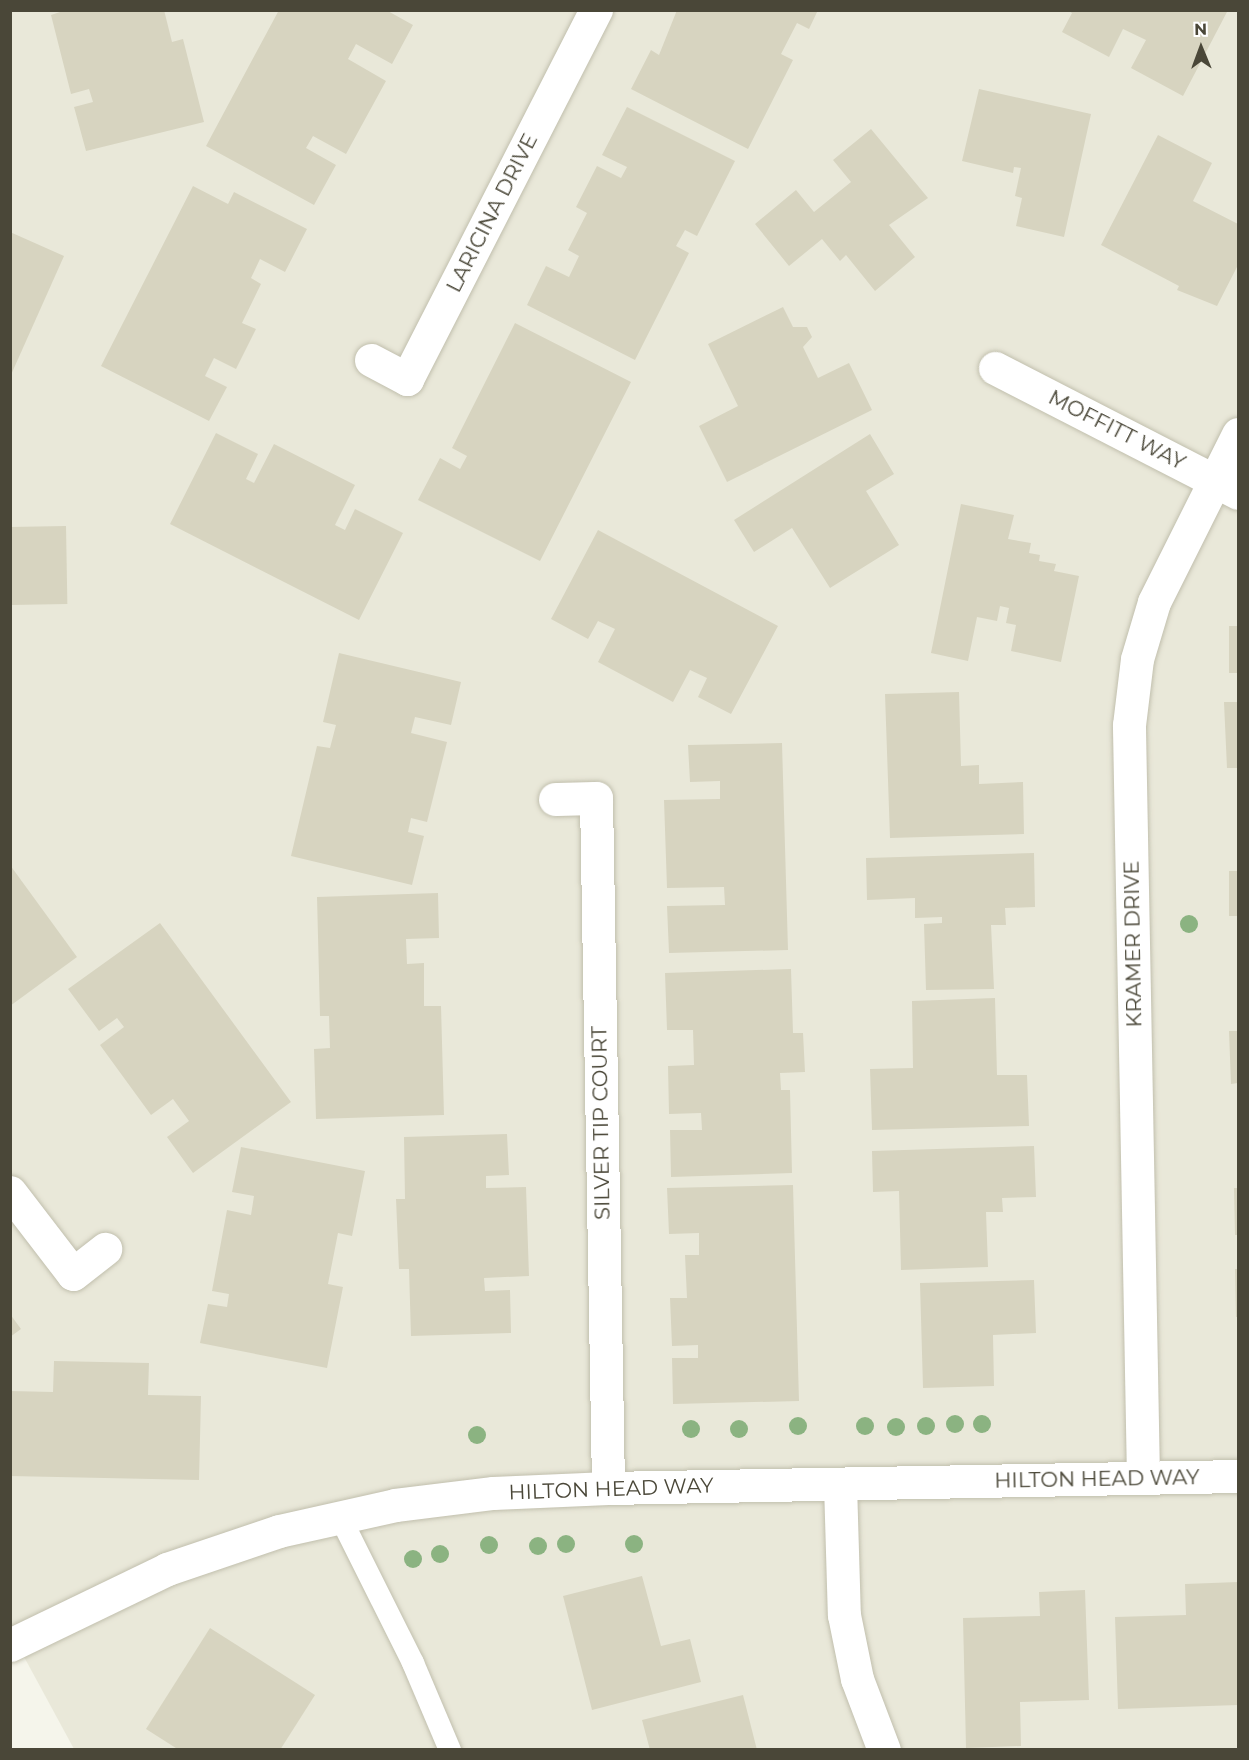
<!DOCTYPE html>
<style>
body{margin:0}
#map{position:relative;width:1249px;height:1760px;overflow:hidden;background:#f5f5eb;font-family:Montserrat,sans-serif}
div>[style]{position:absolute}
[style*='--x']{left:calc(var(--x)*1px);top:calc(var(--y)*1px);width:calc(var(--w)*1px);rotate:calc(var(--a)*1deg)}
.residential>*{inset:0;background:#e9e8d9}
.building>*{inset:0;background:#d7d4c0;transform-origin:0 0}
.roads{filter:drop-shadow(0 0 2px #c1bfad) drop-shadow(0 0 2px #c1bfad)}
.lane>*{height:22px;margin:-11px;padding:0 11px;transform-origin:11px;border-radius:11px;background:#fff}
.street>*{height:33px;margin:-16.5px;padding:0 16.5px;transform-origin:16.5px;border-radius:16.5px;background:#fff}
.trees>*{width:18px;height:18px;margin:-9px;border-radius:50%;background:#8bb381}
span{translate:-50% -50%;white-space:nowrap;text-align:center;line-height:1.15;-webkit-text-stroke:5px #fff;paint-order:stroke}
.street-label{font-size:21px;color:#4a4738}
.frame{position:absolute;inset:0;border:12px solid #4a4738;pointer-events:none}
.north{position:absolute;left:1171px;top:18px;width:60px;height:60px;-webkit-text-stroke:4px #fff;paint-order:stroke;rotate:359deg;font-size:16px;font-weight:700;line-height:24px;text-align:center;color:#4a4738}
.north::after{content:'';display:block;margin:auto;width:21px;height:27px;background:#4a4738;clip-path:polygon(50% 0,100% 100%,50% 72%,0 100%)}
</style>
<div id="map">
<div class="residential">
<div style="clip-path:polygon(10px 11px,1238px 11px,1238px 1749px,74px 1749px,10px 1631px)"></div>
</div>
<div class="building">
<div style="clip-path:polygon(66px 10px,164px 10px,172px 42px,183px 39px,204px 122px,86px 151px,74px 107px,93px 102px,89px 89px,71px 94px,51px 15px)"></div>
<div style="clip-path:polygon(279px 10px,386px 10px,413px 25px,392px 64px,356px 44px,348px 59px,386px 81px,346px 154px,313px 136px,306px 148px,336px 165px,314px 205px,206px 146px)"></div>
<div style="clip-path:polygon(677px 10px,818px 10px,809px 29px,797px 23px,781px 54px,793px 60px,748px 149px,631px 89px,651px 50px,659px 55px)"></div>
<div style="clip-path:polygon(1067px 10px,1228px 10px,1183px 96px,1131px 68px,1146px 40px,1123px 29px,1109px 57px,1062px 32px,1072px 13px)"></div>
<div style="clip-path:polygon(979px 89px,1091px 114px,1064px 237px,1016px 226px,1022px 198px,1015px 196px,1021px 168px,1014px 167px,1013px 173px,962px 161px)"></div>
<div style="clip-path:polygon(627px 107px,735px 161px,697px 236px,685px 230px,676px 246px,689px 253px,635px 360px,527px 305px,546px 266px,569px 277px,579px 256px,568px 250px,587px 213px,576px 207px,597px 166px,621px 178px,627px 167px,602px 155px)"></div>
<div style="clip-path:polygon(871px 129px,928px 198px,889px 225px,915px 257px,875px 291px,846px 255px,840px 261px,822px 239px,789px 266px,755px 224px,796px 190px,814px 212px,851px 182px,833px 160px)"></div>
<div style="clip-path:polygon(1158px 135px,1212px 163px,1193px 201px,1238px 224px,1238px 265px,1217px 306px,1177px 290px,1179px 286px,1101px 245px)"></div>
<div style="clip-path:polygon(193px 186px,228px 204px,234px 192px,307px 229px,285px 272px,260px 259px,251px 278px,261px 284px,242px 323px,256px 329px,236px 369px,214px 358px,205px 376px,227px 387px,209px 421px,101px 366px)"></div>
<div style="clip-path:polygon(10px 232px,64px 256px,10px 377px)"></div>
<div style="clip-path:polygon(783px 307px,793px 327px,807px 327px,812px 337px,803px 347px,818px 378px,849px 363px,872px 410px,727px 482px,699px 426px,738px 406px,708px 344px)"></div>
<div style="clip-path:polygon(515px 323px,631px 382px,540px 561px,418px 500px,440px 458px,460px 469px,467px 456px,452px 448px)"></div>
<div style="clip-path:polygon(216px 433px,258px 454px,246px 479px,254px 483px,274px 444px,355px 485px,335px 525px,345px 530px,355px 509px,403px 533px,359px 620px,170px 524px)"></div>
<div style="clip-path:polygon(870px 434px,894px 474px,866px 491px,899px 545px,830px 588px,792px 528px,754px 552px,734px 520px)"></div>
<div style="clip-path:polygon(961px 504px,1014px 515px,1008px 539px,1031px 543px,1029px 553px,1040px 555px,1039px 561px,1056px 564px,1054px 571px,1079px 576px,1061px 662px,1011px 651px,1016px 625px,1006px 623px,1009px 608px,1000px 606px,997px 621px,977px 617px,968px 661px,931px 653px)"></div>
<div style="left:66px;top:526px;width:78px;height:56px;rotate:89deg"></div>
<div style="clip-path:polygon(598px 530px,778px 626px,731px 714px,698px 697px,707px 678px,690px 670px,673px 702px,598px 662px,615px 629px,598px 621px,588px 639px,551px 619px)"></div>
<div style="left:1238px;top:626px;width:47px;height:9px;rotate:90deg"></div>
<div style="clip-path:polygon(339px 653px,461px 682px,451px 725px,415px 717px,411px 733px,447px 742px,427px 822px,411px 818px,408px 832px,424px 836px,412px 885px,291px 856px,317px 746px,330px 748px,336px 725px,323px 722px)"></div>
<div style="clip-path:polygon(959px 692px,961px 766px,979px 765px,979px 784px,1023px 782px,1024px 834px,890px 838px,885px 694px)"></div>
<div style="clip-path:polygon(1224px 702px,1238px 702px,1238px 768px,1227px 768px)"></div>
<div style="clip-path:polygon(782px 743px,788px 950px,669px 953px,667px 906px,725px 905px,724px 887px,667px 888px,664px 800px,720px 799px,720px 781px,690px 782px,688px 745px)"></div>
<div style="clip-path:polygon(1034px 853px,1035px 907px,1005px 908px,1006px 925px,991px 925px,994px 989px,926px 990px,924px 924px,942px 923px,942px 917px,915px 918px,915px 898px,867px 900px,866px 858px)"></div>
<div style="clip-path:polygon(10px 865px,77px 957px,10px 1006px)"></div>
<div style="left:1229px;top:871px;width:9px;height:45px"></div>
<div style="clip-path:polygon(438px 893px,439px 938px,406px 939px,407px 964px,424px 963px,424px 1006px,441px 1006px,444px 1115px,316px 1119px,314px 1049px,330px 1048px,329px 1016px,320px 1016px,317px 897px)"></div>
<div style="clip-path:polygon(160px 923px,291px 1102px,193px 1173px,167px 1137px,189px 1121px,173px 1099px,151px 1115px,100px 1045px,124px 1027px,117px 1018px,99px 1031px,68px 989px)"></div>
<div style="clip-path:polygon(791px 969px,793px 1033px,803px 1033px,805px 1072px,780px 1073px,781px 1090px,790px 1090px,792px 1173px,671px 1177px,670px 1130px,702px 1130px,701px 1113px,669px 1114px,668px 1066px,694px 1065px,693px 1030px,667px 1030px,665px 973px)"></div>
<div style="clip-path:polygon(995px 998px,997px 1075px,1027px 1075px,1029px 1126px,872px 1130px,870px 1069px,913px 1068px,912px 1001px)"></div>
<div style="clip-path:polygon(1229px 1031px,1238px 1031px,1238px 1083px,1231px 1084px)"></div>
<div style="clip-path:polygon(507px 1134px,509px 1175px,486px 1176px,486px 1188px,526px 1187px,529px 1276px,484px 1278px,485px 1291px,510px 1290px,511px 1333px,411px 1336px,409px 1269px,399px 1269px,396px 1199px,405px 1199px,404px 1137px)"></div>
<div style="clip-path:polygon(1034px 1146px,1036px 1197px,1002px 1198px,1003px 1212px,986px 1212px,988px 1267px,901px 1270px,899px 1191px,873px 1192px,872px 1151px)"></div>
<div style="clip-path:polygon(241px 1147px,365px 1171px,352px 1236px,338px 1233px,328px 1284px,343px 1287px,327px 1368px,200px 1343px,208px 1304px,227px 1307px,229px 1294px,212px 1291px,227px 1210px,251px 1215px,254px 1196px,232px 1192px)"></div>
<div style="clip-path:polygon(793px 1185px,799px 1401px,673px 1404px,672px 1358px,698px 1358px,698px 1345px,672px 1346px,670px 1298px,687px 1298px,685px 1255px,699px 1255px,699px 1233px,669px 1234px,667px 1188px)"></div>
<div style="clip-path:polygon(1234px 1188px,1238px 1188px,1238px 1235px,1235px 1235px)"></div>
<div style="clip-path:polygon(1235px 1269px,1238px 1269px,1238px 1317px,1236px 1317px)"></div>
<div style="clip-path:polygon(1034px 1280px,1036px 1333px,993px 1335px,994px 1386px,923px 1388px,920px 1283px)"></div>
<div style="clip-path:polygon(10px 1314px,21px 1329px,10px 1337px)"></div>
<div style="clip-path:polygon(54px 1361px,149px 1363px,148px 1395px,201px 1396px,199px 1480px,10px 1476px,10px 1391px,53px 1392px)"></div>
<div style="clip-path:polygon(642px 1576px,661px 1646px,690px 1639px,701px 1682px,592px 1710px,563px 1596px)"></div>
<div style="clip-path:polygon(1238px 1582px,1238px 1705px,1118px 1709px,1115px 1617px,1186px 1615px,1185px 1584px)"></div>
<div style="clip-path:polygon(1085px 1590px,1089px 1700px,1020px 1702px,1021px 1746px,966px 1748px,963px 1618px,1040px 1616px,1039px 1592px)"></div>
<div style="clip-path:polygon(210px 1628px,315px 1695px,280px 1750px,179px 1750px,146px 1729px)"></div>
<div style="clip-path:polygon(743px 1695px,757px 1750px,650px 1750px,642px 1720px)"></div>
</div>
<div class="roads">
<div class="lane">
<div style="--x:340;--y:1517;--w:163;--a:63.4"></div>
<div style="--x:413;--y:1663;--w:95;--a:67"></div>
</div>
<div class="street">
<div style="--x:371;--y:360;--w:41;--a:27.8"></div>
<div style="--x:407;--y:379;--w:415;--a:-62.9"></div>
<div style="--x:995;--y:368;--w:273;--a:27.2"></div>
<div style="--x:555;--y:799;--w:41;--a:-1.4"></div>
<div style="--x:596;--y:798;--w:690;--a:89"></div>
<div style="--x:10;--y:1192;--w:103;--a:52.5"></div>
<div style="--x:73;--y:1274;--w:41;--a:-38"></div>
<div style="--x:1143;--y:1478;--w:753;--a:-91.07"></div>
<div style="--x:1129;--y:725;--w:66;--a:-83.1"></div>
<div style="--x:1137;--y:659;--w:59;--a:-73.4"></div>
<div style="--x:1154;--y:602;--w:188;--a:-63.4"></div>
<div style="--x:840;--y:1484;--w:131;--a:88.3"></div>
<div style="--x:844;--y:1615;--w:65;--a:78.5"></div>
<div style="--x:857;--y:1679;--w:76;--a:69.2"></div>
<div style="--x:10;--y:1645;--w:174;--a:-25.8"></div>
<div style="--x:167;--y:1569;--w:118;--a:-18.7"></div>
<div style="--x:279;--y:1531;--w:119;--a:-12.6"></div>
<div style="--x:395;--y:1505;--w:99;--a:-7"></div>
<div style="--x:493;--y:1493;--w:115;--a:-2.5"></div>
<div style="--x:608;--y:1488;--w:630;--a:-1.09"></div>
</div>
</div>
<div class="trees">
<div style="left:1189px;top:924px"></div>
<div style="left:955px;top:1424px"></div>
<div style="left:982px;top:1424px"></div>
<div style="left:798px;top:1426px"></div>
<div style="left:865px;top:1426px"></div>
<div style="left:926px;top:1426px"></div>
<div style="left:896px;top:1427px"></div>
<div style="left:691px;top:1429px"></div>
<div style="left:739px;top:1429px"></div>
<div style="left:477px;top:1435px"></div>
<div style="left:566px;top:1544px"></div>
<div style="left:634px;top:1544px"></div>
<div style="left:489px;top:1545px"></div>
<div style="left:538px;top:1546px"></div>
<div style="left:440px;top:1554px"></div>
<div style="left:413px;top:1559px"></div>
</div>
<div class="street-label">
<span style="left:492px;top:213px;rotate:-63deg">LARICINA DRIVE</span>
<span style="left:1117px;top:430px;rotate:27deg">MOFFITT WAY</span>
<span style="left:1133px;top:944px;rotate:-91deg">KRAMER DRIVE</span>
<span style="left:601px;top:1123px;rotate:-91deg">SILVER TIP COURT</span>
<span style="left:1097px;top:1479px;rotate:-1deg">HILTON HEAD WAY</span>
<span style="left:611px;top:1489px;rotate:-2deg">HILTON HEAD WAY</span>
</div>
<div class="frame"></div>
<div class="north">N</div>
</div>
